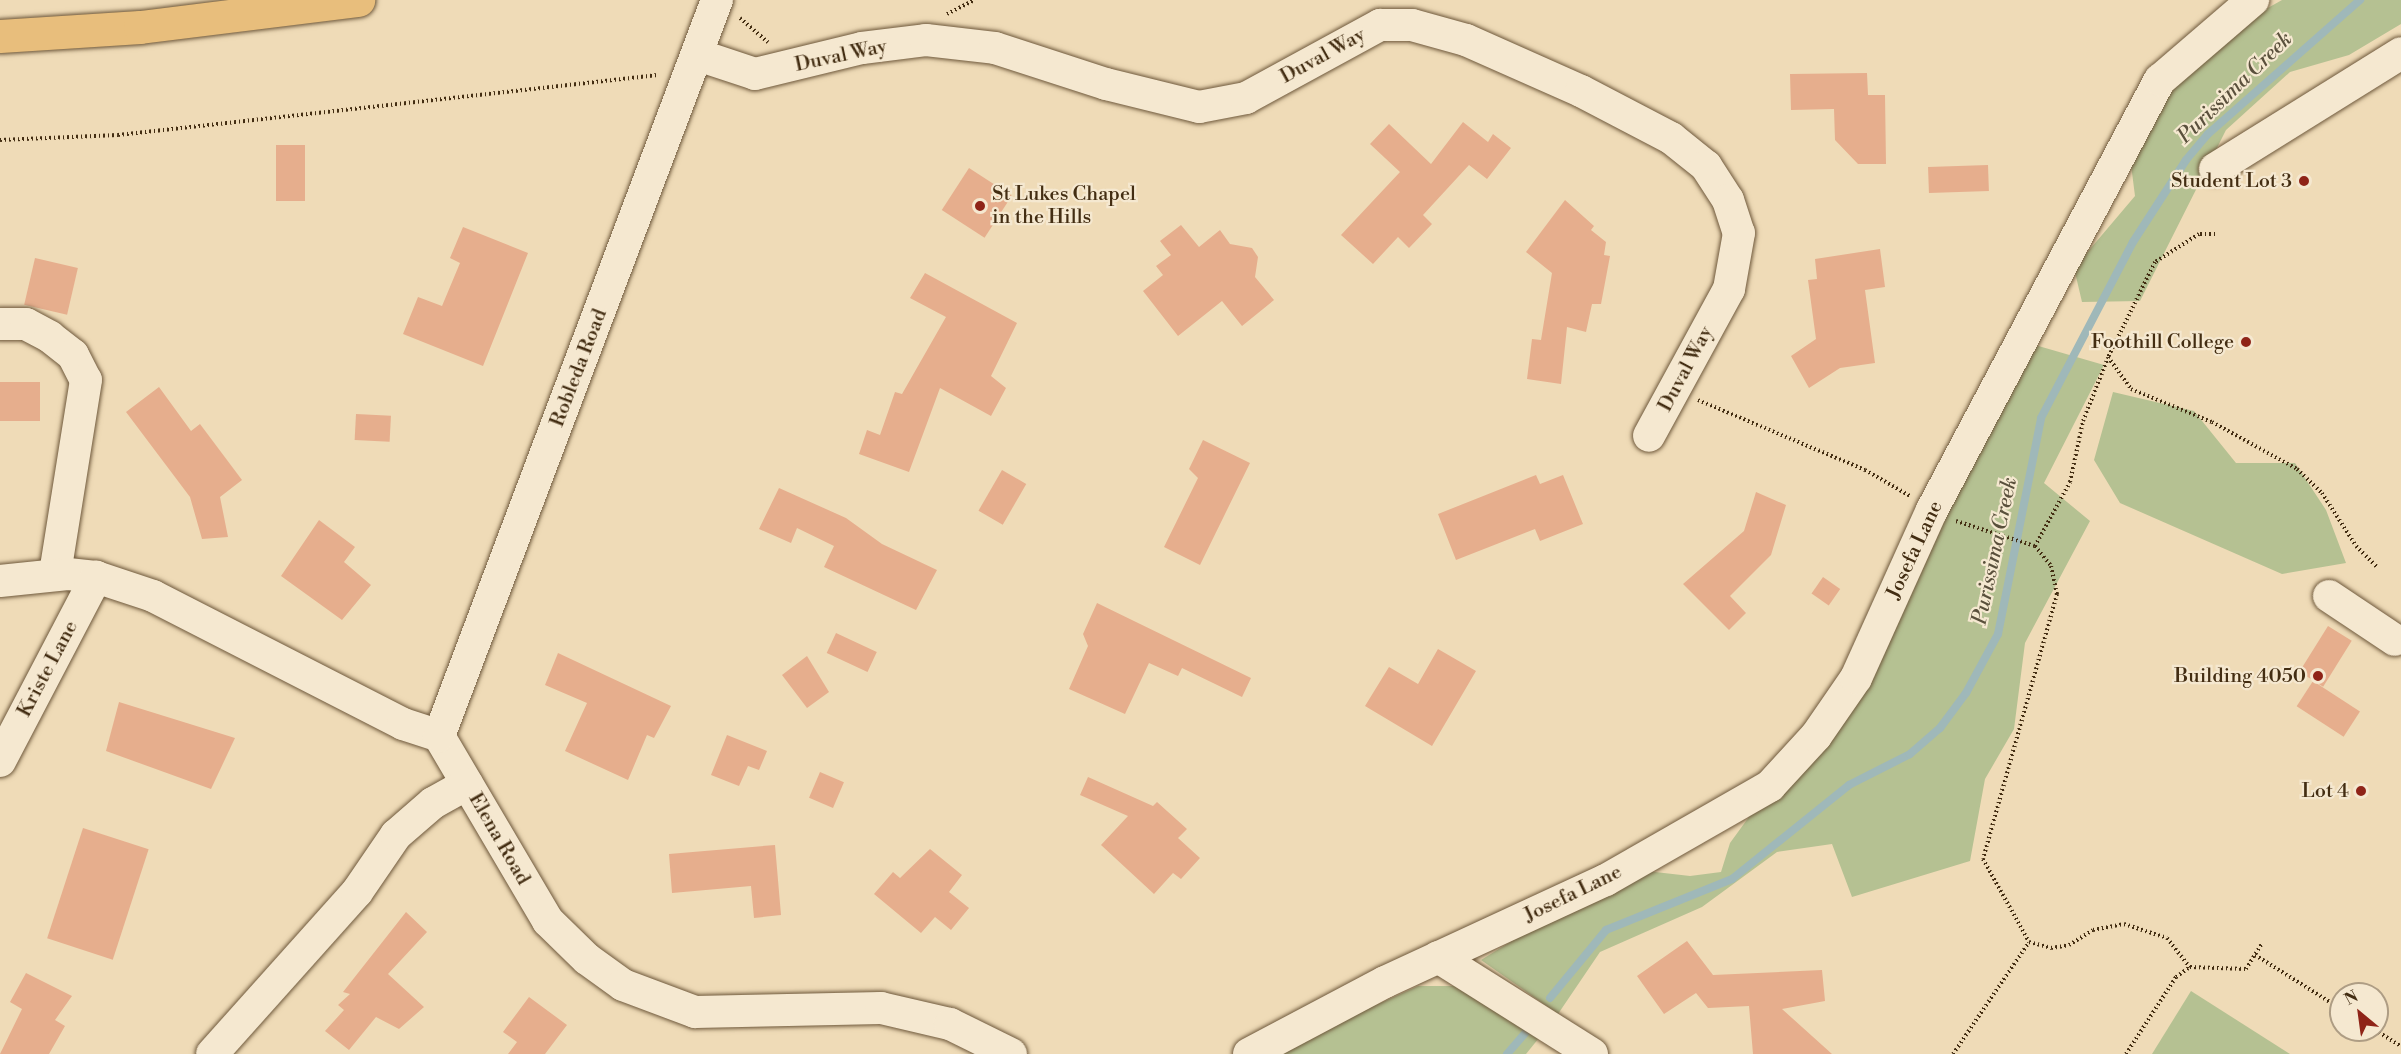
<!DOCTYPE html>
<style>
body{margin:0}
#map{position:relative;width:2401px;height:1054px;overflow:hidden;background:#efdbb7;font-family:"Libre Bodoni",serif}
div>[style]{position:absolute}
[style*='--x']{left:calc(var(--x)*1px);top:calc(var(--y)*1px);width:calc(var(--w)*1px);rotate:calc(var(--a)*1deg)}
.green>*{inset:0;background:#b5c192}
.stream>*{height:8px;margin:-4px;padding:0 4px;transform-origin:4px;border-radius:4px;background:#9fb8b9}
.building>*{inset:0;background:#e6ae8d;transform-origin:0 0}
.path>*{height:4px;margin-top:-2px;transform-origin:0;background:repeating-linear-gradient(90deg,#432d12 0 1.5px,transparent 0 4.5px)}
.roads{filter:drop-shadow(0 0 2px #6e583b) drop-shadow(0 0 2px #6e583b)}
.minor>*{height:32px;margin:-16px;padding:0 16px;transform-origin:16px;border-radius:16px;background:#f5e8d0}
.highway>*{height:33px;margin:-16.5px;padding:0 16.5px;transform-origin:16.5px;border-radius:16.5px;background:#e8be7c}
.dots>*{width:16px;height:16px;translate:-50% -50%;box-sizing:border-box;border:3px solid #f5e8d0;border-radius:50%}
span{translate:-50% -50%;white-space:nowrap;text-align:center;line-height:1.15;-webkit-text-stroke:4.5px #f5e8d0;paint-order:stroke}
.street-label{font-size:20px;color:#432d12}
.poi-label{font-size:20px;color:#432d12}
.right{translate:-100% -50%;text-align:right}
.left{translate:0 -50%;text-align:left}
.water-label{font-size:21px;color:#5a503c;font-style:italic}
.north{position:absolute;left:2329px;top:982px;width:60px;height:60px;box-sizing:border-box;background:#f5e8d0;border:2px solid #ae9d84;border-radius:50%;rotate:331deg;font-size:16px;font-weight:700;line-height:24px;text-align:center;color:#432d12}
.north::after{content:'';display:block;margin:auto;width:21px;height:27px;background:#8f2418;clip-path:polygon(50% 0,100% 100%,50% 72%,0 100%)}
</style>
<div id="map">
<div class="green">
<div style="clip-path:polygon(2282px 0,2401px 0,2401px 24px,2349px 55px,2290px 72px,2226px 130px,2140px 301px,2082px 302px,2074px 268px,2135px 196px,2129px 149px,2167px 88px,2227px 31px)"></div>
<div style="clip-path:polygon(2035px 345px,2104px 365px,2044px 483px,2090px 521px,2025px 643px,2014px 729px,1985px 779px,1970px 861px,1852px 897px,1832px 844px,1777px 852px,1702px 907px,1600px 952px,1558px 1014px,1481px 960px,1629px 869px,1690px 876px,1721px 872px,1730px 843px,1754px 810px,1855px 705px,1919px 578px,1989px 417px)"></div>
<div style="clip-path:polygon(2113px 392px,2194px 411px,2236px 463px,2295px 463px,2326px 510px,2346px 563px,2282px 574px,2120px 503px,2094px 460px)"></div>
<div style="clip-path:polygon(1418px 986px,1473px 986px,1539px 1038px,1526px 1054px,1268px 1054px)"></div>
<div style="clip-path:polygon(2191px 991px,2290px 1054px,2152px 1054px)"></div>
</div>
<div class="stream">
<div style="--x:1550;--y:998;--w:88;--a:-50.5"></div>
<div style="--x:1606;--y:930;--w:136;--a:-22"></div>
<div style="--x:1732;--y:879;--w:150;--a:-38.8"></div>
<div style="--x:1849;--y:785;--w:68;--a:-26.9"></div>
<div style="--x:1910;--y:754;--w:40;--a:-41"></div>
<div style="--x:1940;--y:728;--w:44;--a:-53.4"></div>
<div style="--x:1966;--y:693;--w:67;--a:-61.5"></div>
<div style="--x:1998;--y:634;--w:220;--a:-78.7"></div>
<div style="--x:2041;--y:418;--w:199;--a:-62.4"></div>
<div style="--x:2133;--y:242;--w:98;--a:-57.1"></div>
<div style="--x:2186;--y:160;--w:34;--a:-50"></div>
<div style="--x:2208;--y:134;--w:203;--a:-41.4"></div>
<div style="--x:1507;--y:1054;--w:30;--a:-49"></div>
</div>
<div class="building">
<div style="clip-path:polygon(1867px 73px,1868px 95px,1885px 95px,1886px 164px,1858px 164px,1835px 140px,1834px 109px,1791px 110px,1790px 74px)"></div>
<div style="clip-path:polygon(1463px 122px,1488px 142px,1493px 134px,1511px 148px,1487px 179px,1469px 165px,1423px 215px,1432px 224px,1409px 248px,1398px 237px,1373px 264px,1341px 235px,1400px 172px,1370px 144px,1389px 124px,1431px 164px)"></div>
<div style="left:276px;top:145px;width:29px;height:56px"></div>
<div style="left:1988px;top:165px;width:26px;height:60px;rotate:88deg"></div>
<div style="left:969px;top:168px;width:51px;height:50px;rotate:33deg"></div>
<div style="clip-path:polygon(1565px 200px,1594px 226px,1591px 230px,1606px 242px,1604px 255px,1610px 256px,1601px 304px,1592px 304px,1586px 332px,1567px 327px,1561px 384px,1527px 379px,1532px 339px,1541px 340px,1552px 273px,1526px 252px)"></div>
<div style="clip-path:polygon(1181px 225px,1199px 247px,1220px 230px,1230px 244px,1252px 248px,1258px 257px,1255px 277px,1274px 300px,1242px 326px,1222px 301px,1178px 336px,1143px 291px,1163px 275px,1156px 266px,1171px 255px,1160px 241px)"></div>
<div style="clip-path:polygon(463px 227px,528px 253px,483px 366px,403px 334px,418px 297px,442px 306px,460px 263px,450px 258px)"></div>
<div style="clip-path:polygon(1880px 249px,1885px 287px,1865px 290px,1875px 363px,1840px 368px,1809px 388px,1791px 356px,1816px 339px,1808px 280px,1817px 279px,1815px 259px)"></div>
<div style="left:35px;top:258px;width:44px;height:48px;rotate:13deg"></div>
<div style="clip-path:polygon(925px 273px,1017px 323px,991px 376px,1006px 388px,991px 416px,940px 388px,909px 472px,859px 454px,867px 430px,880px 435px,895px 392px,902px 394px,946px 317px,910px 298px)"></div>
<div style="left:40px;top:382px;width:39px;height:40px;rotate:90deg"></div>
<div style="clip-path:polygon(159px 387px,191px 431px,200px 424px,242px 480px,220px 497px,228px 537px,202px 539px,190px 497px,126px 412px)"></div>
<div style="left:356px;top:414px;width:35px;height:26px;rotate:3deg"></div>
<div style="clip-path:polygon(1203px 440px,1250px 463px,1200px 565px,1164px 547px,1198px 478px,1189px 469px)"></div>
<div style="left:1002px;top:470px;width:28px;height:47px;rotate:30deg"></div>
<div style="clip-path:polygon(1536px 475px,1540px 484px,1563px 475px,1583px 524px,1540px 541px,1535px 529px,1456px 560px,1438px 514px)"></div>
<div style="clip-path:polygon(779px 488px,846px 518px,882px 544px,937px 570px,916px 610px,824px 567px,834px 546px,797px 528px,791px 543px,759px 529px)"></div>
<div style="clip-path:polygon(1756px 492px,1786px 505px,1771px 555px,1730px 596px,1746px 613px,1729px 630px,1683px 584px,1744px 531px)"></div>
<div style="clip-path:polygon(319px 520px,355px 547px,344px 562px,371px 585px,342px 620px,281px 576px)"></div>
<div style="left:1823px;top:577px;width:21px;height:20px;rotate:35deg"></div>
<div style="clip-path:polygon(1097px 603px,1251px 678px,1242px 697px,1182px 668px,1178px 676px,1149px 663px,1125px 714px,1069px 689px,1088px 646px,1083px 634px)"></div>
<div style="left:2328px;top:626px;width:28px;height:54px;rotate:32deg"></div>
<div style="left:836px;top:633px;width:45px;height:22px;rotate:25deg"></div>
<div style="clip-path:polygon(1438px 649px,1476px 671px,1432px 746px,1365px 706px,1389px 667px,1418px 684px)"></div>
<div style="clip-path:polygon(558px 653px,671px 706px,654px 738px,647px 735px,628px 780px,565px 751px,587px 703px,545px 685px)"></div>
<div style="clip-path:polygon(807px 656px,829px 692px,807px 708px,782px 675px)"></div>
<div style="left:2313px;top:681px;width:56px;height:30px;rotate:33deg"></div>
<div style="clip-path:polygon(119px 702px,235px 738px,211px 789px,106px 751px)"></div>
<div style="clip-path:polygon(727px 735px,767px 751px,759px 770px,748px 766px,739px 786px,711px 775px)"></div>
<div style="left:820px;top:772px;width:26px;height:28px;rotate:23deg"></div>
<div style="clip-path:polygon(1088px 777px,1153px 806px,1157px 802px,1187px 829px,1178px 838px,1200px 858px,1181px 879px,1173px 873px,1154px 894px,1101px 845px,1128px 816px,1080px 795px)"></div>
<div style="left:83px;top:828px;width:69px;height:116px;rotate:18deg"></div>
<div style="clip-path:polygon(775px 845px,781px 915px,754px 918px,751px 886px,672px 893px,669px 854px)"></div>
<div style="clip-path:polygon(930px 849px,962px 875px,949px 892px,969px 908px,951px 930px,935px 917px,921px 933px,874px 894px,893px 872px,900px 878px)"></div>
<div style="clip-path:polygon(406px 912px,427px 932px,388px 974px,424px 1007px,399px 1029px,376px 1017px,349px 1050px,325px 1031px,344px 1010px,338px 1005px,350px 994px,343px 992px)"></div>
<div style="clip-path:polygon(1687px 941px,1713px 975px,1822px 970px,1825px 1001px,1782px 1009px,1832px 1054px,1753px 1054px,1749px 1006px,1708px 1008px,1696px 993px,1664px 1014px,1637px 976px)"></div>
<div style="clip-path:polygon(26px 973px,72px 996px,55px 1020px,65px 1026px,49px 1054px,0 1054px,22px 1009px,10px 1002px)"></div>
<div style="clip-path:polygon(529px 997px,567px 1025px,545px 1054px,508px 1054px,517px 1042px,503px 1032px)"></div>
</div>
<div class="path">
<div style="--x:947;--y:14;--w:31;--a:-27"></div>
<div style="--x:740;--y:18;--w:37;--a:41"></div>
<div style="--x:0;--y:140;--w:118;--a:-2.4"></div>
<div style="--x:118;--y:135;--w:543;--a:-6.34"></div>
<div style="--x:2215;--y:234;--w:16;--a:180"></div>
<div style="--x:2199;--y:234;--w:52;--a:147.5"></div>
<div style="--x:2155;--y:262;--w:106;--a:116.3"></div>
<div style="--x:2108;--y:357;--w:39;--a:54"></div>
<div style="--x:2131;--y:389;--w:87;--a:22.2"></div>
<div style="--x:2212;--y:422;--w:97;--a:28.9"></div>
<div style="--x:2297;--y:469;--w:35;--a:44"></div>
<div style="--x:2322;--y:493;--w:63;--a:57.3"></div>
<div style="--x:2356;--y:546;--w:30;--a:45"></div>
<div style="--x:1698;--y:400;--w:181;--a:22.7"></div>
<div style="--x:1865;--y:470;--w:52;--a:30"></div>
<div style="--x:1956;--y:521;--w:83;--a:17.6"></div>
<div style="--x:2035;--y:546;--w:26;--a:51"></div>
<div style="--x:2051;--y:566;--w:29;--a:78"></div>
<div style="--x:2057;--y:594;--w:275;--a:105.6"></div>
<div style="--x:1983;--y:859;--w:95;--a:61"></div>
<div style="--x:2029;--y:942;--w:23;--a:15"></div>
<div style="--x:2051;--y:948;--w:18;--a:-9"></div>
<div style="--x:2069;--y:945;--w:28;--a:-32"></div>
<div style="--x:2093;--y:930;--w:32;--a:-11"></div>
<div style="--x:2124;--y:924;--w:45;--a:18"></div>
<div style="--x:2167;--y:938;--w:37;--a:52"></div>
<div style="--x:2035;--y:546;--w:73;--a:-61.3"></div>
<div style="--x:2070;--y:482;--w:62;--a:-78"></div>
<div style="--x:2083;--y:421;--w:68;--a:-68.4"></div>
<div style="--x:2255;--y:955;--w:102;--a:32.1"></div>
<div style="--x:2375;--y:1030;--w:31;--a:32"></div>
<div style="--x:1953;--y:1054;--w:135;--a:-55.8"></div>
<div style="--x:2126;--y:1054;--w:92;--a:-57"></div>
<div style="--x:2176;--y:977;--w:17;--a:-36"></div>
<div style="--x:2190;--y:967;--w:56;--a:2"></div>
<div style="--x:2246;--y:969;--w:31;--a:-58"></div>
</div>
<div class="roads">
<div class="minor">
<div style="--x:698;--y:55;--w:60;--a:18.4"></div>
<div style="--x:755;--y:74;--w:110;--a:-13.7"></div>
<div style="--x:862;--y:48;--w:64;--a:-7.1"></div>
<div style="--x:926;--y:40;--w:69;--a:6.6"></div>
<div style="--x:995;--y:48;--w:117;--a:18"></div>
<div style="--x:1106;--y:84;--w:96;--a:13.9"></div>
<div style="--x:1199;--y:107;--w:48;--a:-10.8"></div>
<div style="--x:1246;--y:98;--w:153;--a:-28.6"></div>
<div style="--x:1380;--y:25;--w:32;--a:0"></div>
<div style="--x:1412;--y:25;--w:56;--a:15.5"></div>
<div style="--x:1466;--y:40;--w:126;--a:23.9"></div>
<div style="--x:1581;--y:91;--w:102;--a:27.6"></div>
<div style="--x:1671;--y:138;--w:45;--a:38.7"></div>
<div style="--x:1706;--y:166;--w:40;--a:57.1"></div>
<div style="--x:1728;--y:200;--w:35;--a:72"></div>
<div style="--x:1739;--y:233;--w:57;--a:100.1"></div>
<div style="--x:1729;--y:289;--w:167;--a:118.6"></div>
<div style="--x:2215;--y:169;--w:219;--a:-31.9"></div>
<div style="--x:0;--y:324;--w:26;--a:0"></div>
<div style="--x:26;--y:324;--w:27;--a:28"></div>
<div style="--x:50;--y:337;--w:29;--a:38"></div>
<div style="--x:73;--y:355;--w:28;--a:63"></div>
<div style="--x:86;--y:380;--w:196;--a:99.1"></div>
<div style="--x:0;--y:581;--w:68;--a:-5.9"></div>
<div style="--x:68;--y:574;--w:28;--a:6"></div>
<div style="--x:96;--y:577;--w:60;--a:18.4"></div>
<div style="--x:153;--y:596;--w:281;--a:27.1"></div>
<div style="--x:403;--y:724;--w:38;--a:18"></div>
<div style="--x:439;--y:736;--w:215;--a:59.5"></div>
<div style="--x:548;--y:921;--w:54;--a:44.3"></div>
<div style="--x:587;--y:959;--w:44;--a:35.8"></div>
<div style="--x:623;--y:985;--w:77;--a:20.6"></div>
<div style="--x:695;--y:1012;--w:186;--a:-1.2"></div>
<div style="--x:881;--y:1008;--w:71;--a:13.1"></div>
<div style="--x:950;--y:1024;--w:68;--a:26.2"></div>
<div style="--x:2329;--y:596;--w:79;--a:33.7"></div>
<div style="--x:439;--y:736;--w:787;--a:-69.31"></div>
<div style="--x:0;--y:761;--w:208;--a:-62.4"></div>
<div style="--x:1438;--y:957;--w:182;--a:32.2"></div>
<div style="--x:212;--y:1054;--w:217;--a:-48.2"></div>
<div style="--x:357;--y:892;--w:69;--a:-55.6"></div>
<div style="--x:396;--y:835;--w:49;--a:-40.9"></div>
<div style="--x:433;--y:803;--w:39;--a:-29"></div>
<div style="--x:1249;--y:1054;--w:154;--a:-27.9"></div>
<div style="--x:1385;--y:982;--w:243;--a:-24.8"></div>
<div style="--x:1606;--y:880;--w:189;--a:-29.8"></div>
<div style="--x:1770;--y:786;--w:68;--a:-47.4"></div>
<div style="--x:1816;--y:736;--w:70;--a:-55.4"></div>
<div style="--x:1856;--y:678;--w:184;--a:-65.7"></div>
<div style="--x:1932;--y:510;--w:487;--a:-62.1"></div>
<div style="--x:2160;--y:80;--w:123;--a:-40.7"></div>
</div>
<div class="highway">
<div style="--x:0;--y:36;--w:140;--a:-3.7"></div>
<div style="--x:140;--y:27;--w:220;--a:-7.1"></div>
</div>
</div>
<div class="dots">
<div style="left:2304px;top:181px;background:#8f2418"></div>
<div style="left:980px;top:206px;background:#8f2418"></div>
<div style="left:2246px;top:342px;background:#8f2418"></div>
<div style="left:2318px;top:676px;background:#8f2418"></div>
<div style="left:2361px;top:791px;background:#8f2418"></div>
</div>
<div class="street-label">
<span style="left:841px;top:56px;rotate:-12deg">Duval Way</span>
<span style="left:1323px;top:56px;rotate:-29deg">Duval Way</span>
<span style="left:579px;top:368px;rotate:-69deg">Robleda Road</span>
<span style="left:1686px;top:369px;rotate:-62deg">Duval Way</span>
<span style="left:1915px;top:550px;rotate:-65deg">Josefa Lane</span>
<span style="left:48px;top:669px;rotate:-62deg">Kriste Lane</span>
<span style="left:499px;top:839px;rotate:60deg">Elena Road</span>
<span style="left:1573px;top:894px;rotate:-26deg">Josefa Lane</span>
</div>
<div class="poi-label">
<span class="right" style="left:2292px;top:181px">Student Lot 3</span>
<span class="left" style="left:992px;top:206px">St Lukes Chapel<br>in the Hills</span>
<span class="right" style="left:2234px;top:342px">Foothill College</span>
<span class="right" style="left:2306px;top:676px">Building 4050</span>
<span class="right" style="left:2349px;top:791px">Lot 4</span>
</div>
<div class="water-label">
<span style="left:2235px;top:88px;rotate:-44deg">Purissima Creek</span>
<span style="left:1995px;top:551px;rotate:-78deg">Purissima Creek</span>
</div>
<div class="north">N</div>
</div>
